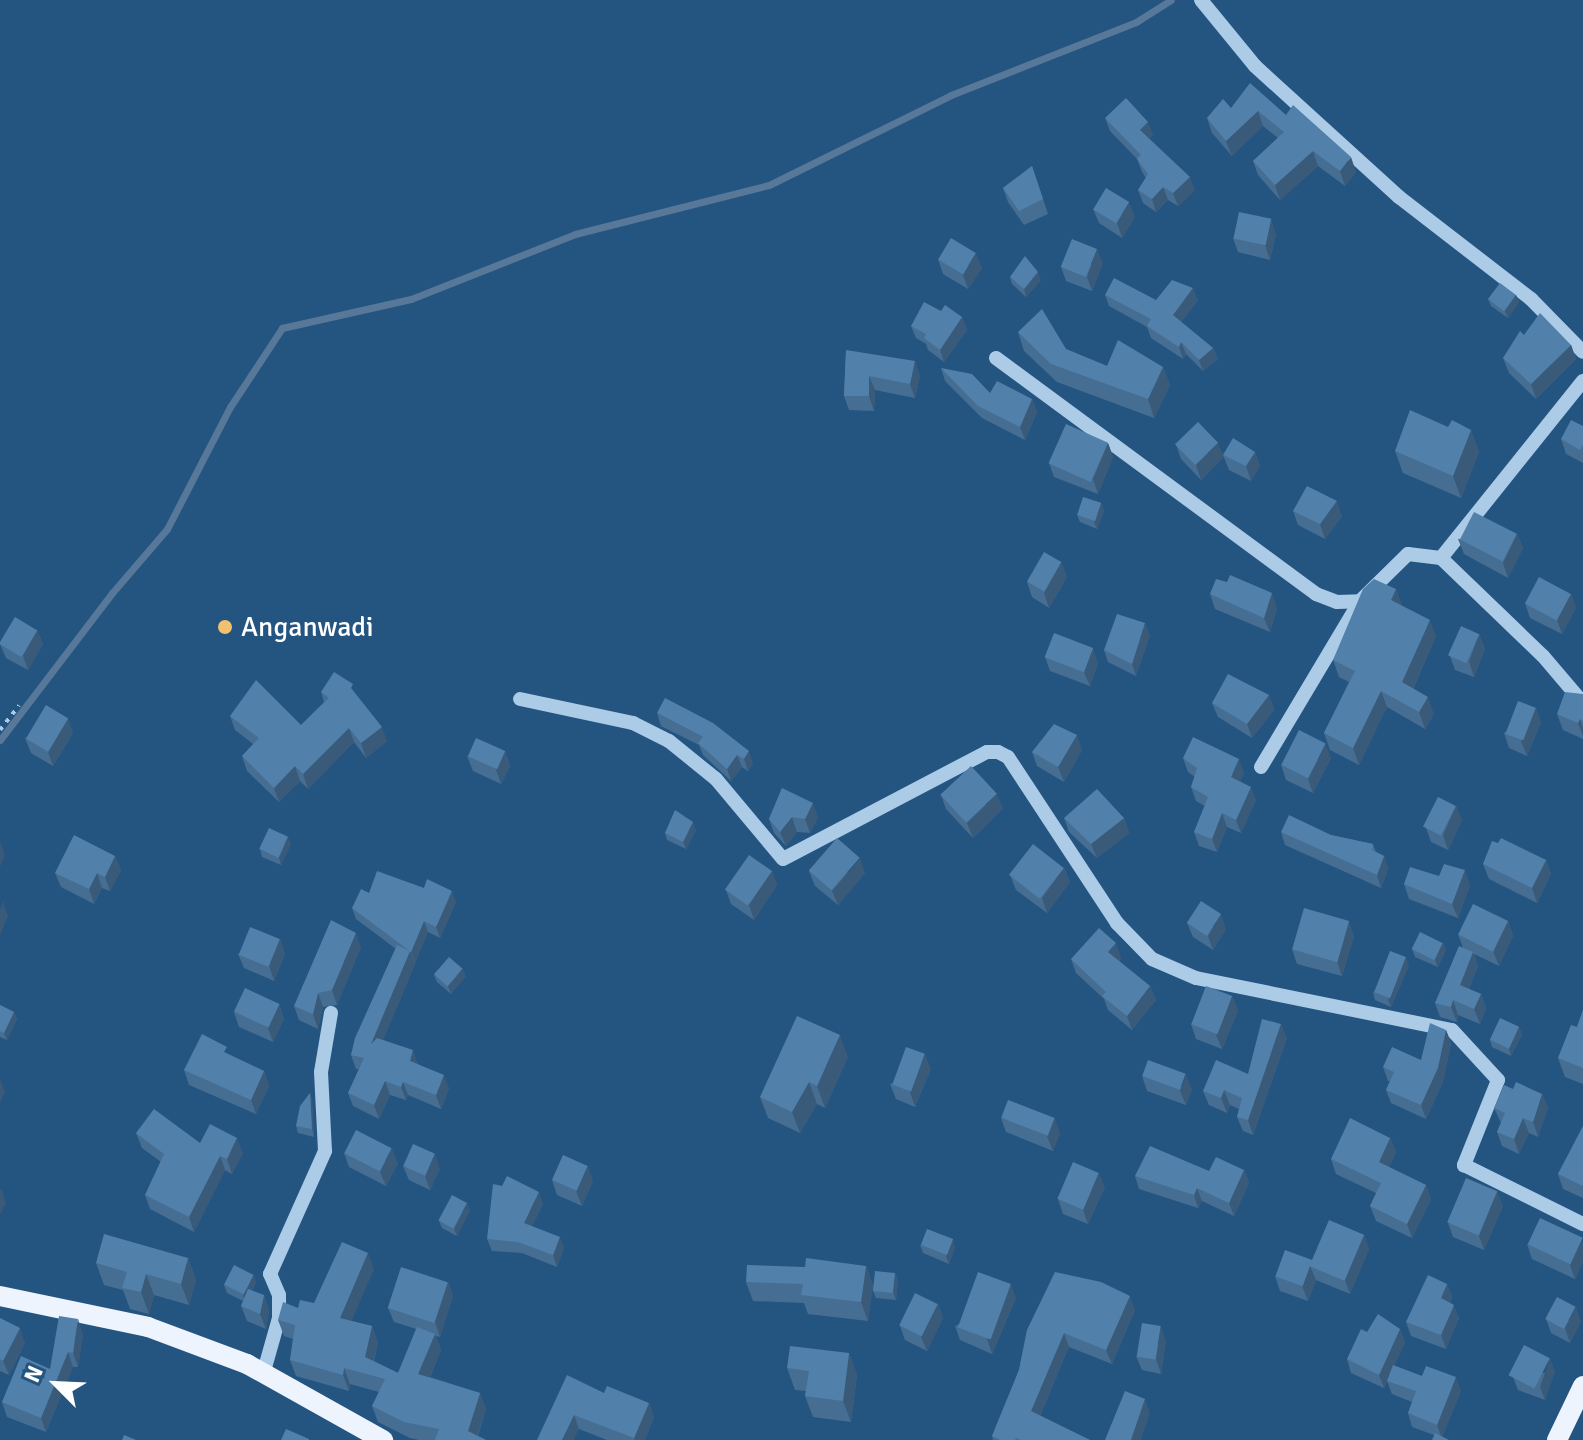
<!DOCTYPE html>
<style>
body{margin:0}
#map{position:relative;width:1583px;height:1440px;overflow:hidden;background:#245480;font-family:Signika,sans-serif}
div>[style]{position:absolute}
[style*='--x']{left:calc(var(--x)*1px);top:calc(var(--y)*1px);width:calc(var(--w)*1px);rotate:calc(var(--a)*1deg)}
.stream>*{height:7px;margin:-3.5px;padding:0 3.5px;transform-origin:3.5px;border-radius:3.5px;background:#577898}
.path>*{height:4px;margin-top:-2px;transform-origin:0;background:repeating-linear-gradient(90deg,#abcbe6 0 4px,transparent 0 10px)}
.minor>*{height:14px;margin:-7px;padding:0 7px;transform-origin:7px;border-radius:7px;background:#abcbe6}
.major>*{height:20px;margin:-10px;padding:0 10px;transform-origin:10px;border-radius:10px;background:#edf4fd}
.wall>*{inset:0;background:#466e93}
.shaded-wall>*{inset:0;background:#395a78}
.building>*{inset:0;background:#5180ab;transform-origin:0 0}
.dots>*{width:22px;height:22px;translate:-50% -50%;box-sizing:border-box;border:4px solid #245480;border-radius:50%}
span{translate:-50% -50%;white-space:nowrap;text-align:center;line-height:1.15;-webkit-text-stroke:7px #245480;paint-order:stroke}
.poi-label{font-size:28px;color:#fff}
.left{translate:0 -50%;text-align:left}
.north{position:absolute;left:16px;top:1344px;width:80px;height:80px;-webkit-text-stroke:6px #245480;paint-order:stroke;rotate:294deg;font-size:22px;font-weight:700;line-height:32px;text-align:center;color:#fff}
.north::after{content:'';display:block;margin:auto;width:28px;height:36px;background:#fff;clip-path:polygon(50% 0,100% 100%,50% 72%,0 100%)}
</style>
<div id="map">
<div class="stream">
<div style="--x:0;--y:740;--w:185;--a:-52.7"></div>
<div style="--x:112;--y:593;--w:84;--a:-49.3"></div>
<div style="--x:167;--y:529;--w:137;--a:-62.7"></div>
<div style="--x:230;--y:407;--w:95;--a:-56.6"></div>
<div style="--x:282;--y:328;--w:132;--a:-12.7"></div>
<div style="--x:411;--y:299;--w:176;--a:-21.6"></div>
<div style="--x:575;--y:234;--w:200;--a:-14.2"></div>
<div style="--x:769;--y:185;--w:203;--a:-26.3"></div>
<div style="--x:951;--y:95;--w:199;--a:-21.5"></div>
<div style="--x:1136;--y:22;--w:41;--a:-32.2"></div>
</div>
<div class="path">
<div style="--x:0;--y:730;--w:31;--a:-52"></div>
</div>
<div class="minor">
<div style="--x:1201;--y:0;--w:85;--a:50.7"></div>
<div style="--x:1255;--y:66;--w:195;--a:42.3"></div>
<div style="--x:1399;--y:197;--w:167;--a:37.7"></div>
<div style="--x:1531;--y:299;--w:74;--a:45.5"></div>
<div style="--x:996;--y:358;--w:398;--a:36.4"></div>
<div style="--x:1316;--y:594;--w:22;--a:21"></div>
<div style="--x:1337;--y:602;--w:23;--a:-2"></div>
<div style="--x:1360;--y:601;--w:67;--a:-44.4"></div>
<div style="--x:1408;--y:554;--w:33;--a:7"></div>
<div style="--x:1441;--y:558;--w:141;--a:43.9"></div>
<div style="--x:1543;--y:656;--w:62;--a:49.6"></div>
<div style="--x:1441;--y:558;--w:227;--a:-51.3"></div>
<div style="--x:520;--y:699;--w:116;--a:12"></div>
<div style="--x:633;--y:723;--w:40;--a:26.6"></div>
<div style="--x:669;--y:741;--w:60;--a:39"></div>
<div style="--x:716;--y:779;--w:104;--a:50.1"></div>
<div style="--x:783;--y:859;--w:230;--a:-27.7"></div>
<div style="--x:987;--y:752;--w:11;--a:0"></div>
<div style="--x:998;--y:752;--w:11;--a:27"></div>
<div style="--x:1008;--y:757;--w:199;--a:56.7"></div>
<div style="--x:1117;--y:923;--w:50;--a:45.8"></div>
<div style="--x:1152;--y:959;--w:48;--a:23.4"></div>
<div style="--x:1196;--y:978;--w:261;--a:11.5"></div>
<div style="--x:1452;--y:1030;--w:68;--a:47.4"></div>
<div style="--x:1498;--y:1080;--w:92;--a:111.8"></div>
<div style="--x:1464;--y:1165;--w:133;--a:26.4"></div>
<div style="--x:1261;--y:767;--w:193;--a:-59.2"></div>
<div style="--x:264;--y:1371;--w:55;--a:-74.2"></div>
<div style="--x:279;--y:1318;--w:23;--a:-90"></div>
<div style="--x:279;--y:1295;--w:23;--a:-113"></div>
<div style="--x:270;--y:1274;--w:135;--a:-65.9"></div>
<div style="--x:325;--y:1151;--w:79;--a:-92.9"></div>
<div style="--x:321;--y:1072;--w:60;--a:-80.4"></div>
</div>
<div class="major">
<div style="--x:0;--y:1296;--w:151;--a:11.8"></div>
<div style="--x:148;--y:1327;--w:106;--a:20.5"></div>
<div style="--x:247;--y:1364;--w:156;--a:29.2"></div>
<div style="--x:1557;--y:1440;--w:60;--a:-64.3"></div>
</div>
<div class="wall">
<div style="clip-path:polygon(1231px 108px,1286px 115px,1356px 172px,1345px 186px,1318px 166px,1280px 200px,1258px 175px,1253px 161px,1278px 138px,1263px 126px,1232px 156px,1212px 133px,1207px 118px)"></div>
<div style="clip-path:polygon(1105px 118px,1153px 135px,1149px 138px,1195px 190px,1178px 206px,1168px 200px,1156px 212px,1143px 203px,1138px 190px,1146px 178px,1142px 172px,1137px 159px,1110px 131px)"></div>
<div style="clip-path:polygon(1032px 166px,1048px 214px,1024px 225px,1008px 202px,1003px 188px)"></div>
<div style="clip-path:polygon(1093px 209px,1135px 217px,1122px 238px,1099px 223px)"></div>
<div style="clip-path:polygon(1276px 234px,1270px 260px,1238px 252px,1233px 238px)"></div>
<div style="clip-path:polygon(938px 259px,982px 268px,968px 289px,943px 274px)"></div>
<div style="clip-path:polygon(1103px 263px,1092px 291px,1066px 281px,1061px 267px)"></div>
<div style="clip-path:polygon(1010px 277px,1041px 280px,1026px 297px,1012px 284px)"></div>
<div style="clip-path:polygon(1105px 295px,1156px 300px,1198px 300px,1181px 322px,1213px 348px,1218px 359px,1203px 371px,1186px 354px,1183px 359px,1151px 338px,1147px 327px,1109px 306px)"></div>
<div style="clip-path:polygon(1516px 295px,1519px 302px,1508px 318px,1491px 306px,1488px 299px)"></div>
<div style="clip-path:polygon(941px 311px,962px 317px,967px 330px,944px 362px,928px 350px,926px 344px,916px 338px,911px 326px)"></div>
<div style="clip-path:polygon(1018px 332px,1066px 349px,1107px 366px,1163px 367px,1170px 385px,1154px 418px,1057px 382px,1024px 351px)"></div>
<div style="clip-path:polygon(1524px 335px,1571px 345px,1576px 359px,1536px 399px,1509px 373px,1503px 358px)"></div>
<div style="clip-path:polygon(846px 350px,920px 375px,915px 398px,875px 390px,874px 411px,849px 410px,844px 396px)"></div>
<div style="clip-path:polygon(941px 368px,990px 393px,1032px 399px,1037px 412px,1025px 440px,982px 418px,945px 381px)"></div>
<div style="clip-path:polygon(1583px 426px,1583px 463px,1566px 454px,1561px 439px)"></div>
<div style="clip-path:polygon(1448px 427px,1471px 430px,1479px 452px,1461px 498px,1403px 473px,1395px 451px)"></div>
<div style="clip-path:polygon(1108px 443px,1113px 457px,1098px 494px,1054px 477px,1049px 463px)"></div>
<div style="clip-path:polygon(1176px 445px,1224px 457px,1201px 480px,1181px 459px)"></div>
<div style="clip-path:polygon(1255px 452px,1260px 466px,1251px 481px,1229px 470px,1223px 455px)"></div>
<div style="clip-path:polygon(1101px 503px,1104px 511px,1097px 529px,1080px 522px,1077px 515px)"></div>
<div style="clip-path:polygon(1293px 511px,1342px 516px,1325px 539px,1298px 525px)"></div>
<div style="clip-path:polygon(1517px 534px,1523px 548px,1508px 578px,1464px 554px,1458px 539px)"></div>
<div style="clip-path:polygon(1061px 562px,1067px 577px,1049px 608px,1032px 597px,1027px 582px)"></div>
<div style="clip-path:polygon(1396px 589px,1402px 606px,1436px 636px,1413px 689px,1434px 714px,1425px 729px,1387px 707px,1359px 765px,1330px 750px,1324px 733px,1349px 682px,1339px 677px,1333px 660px)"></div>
<div style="clip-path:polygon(1210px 594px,1277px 608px,1270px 632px,1215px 609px)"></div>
<div style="clip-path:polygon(1571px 594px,1576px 608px,1562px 634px,1530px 618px,1525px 603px)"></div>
<div style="clip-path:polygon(37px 630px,43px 644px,28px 670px,6px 658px,0 644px)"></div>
<div style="clip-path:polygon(1479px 634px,1485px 649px,1474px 677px,1455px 670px,1450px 656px)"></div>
<div style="clip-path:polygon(1150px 635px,1136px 676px,1108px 662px,1104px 650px)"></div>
<div style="clip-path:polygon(1045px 657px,1098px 663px,1090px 686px,1050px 671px)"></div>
<div style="clip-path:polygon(321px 692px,358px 697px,387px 741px,366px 758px,354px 742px,308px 789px,300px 781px,279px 802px,247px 771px,242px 756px,253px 744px,235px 730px,230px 716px,301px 725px,324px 702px)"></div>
<div style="clip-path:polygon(1583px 694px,1583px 739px,1563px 730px,1557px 714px)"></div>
<div style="clip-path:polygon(1269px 695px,1274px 710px,1252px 738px,1218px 717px,1212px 703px)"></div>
<div style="clip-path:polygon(1536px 708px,1541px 723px,1527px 756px,1509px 748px,1504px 733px)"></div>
<div style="clip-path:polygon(657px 713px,753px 763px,748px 771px,742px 767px,731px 781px,703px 755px,699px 745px,661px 726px)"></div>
<div style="clip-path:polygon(73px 733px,53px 766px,31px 753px,25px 738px)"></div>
<div style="clip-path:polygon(1082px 750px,1064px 782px,1037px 766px,1032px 752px)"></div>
<div style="clip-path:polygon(505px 751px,510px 766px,501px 784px,473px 771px,467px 756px)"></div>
<div style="clip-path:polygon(1183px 758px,1244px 773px,1240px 781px,1256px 800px,1241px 833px,1227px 827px,1217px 852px,1199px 846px,1194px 832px,1205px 806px,1196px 801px,1191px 787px,1195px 777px,1188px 772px)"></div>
<div style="clip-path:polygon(1331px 758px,1313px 793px,1286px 780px,1281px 765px)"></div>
<div style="clip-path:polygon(782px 788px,818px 817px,810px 833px,797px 832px,786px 846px,774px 833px,769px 819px)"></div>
<div style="clip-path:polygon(941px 795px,1003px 808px,973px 838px,946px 809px)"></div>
<div style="clip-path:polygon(1456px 806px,1462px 821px,1448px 850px,1431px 842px,1426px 828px)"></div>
<div style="clip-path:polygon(1064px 818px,1124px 818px,1129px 833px,1097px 858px,1069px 832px)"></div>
<div style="clip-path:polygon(696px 830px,686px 849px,667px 840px,665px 833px)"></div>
<div style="clip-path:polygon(1281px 832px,1331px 835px,1373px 844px,1376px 852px,1384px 856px,1388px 869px,1381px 888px,1285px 845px)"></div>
<div style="clip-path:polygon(1498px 843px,1546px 860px,1551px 874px,1537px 903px,1489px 879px,1483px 864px)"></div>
<div style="clip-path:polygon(291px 844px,281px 865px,262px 857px,260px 849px)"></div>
<div style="clip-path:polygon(115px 856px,121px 870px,110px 891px,102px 888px,94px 904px,61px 887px,55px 873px)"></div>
<div style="clip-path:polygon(1064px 868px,1070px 882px,1047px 913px,1016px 890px,1010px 875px)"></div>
<div style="clip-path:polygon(772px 871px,777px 885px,754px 920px,731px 904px,726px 890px)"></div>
<div style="clip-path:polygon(809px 871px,865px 873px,838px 905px,815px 886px)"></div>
<div style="clip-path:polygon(1404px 884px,1470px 885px,1458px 918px,1409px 899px)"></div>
<div style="clip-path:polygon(369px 893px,456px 902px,440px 938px,428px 932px,415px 963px,414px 963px,415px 964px,383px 1040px,418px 1064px,449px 1088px,441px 1109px,408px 1095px,406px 1100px,390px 1095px,379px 1119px,353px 1106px,348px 1093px,359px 1069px,356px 1069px,351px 1055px,396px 949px,356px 919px,352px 908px)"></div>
<div style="clip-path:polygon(1508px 921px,1513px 936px,1499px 966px,1474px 954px,1478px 966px,1469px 989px,1481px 994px,1486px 1008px,1480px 1024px,1458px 1015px,1457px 1022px,1440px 1017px,1435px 1003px,1463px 948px,1458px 934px)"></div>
<div style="clip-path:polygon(1187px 923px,1226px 929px,1213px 950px,1193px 937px)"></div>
<div style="clip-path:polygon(1354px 936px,1342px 976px,1297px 964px,1292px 949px)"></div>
<div style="clip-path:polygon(280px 939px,285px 954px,274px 981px,244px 968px,238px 954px)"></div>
<div style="clip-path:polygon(1443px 943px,1446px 950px,1438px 967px,1415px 957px,1412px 949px)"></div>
<div style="clip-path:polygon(361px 947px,337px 1005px,323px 1007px,318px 1029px,299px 1020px,294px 1006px)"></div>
<div style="clip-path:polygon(1121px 958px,1119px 961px,1150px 986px,1156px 1000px,1132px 1030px,1108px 1010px,1104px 999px,1076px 973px,1071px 959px)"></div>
<div style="clip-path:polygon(1409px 965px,1391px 1007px,1375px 1000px,1373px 992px)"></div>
<div style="clip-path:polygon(434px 975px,466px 976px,451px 994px,437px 982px)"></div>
<div style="clip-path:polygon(1232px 996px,1238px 1011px,1222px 1049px,1196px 1039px,1191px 1024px)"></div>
<div style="clip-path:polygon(279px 1004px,284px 1019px,273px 1042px,239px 1027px,234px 1012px)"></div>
<div style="clip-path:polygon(0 1005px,14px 1012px,17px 1019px,7px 1040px,0 1037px)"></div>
<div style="clip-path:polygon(1583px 1010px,1583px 1084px,1565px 1077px,1558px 1058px,1577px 1027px)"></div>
<div style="clip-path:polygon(1519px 1027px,1522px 1035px,1511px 1056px,1492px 1047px,1490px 1040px)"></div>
<div style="clip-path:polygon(1446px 1030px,1451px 1043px,1443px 1082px,1426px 1119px,1391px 1103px,1386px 1090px,1390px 1081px,1388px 1081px,1383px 1067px,1421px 1060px)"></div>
<div style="clip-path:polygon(1287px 1038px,1253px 1135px,1243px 1131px,1237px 1117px,1239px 1109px,1230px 1105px,1227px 1113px,1209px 1105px,1203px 1091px,1248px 1074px)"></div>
<div style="clip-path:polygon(230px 1055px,264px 1071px,269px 1086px,256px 1114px,189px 1085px,184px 1070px)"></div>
<div style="clip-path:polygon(848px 1057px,825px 1108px,817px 1104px,800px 1133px,768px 1118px,760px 1097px)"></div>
<div style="clip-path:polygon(931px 1069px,915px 1107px,896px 1099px,890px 1084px)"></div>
<div style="clip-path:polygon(1142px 1076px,1192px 1089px,1186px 1105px,1147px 1091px)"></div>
<div style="clip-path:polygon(1513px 1089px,1542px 1094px,1548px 1108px,1538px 1137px,1529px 1133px,1519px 1154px,1502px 1146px,1497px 1132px,1501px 1123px,1494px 1108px)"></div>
<div style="clip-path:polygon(310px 1093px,312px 1100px,314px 1137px,298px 1133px,296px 1126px)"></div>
<div style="clip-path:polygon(1001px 1118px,1060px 1133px,1053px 1151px,1006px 1132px)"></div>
<div style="clip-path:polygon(1583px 1127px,1583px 1198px,1563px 1189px,1558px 1174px)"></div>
<div style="clip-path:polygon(136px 1133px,200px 1143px,243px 1153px,232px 1174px,225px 1170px,194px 1232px,150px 1209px,145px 1195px,161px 1162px,142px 1148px)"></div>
<div style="clip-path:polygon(1390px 1138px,1396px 1152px,1389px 1167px,1426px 1185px,1431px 1199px,1412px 1238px,1376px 1221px,1370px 1206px,1376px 1193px,1336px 1174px,1331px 1159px)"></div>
<div style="clip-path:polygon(344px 1153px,398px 1163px,386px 1186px,349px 1167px)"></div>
<div style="clip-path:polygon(403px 1166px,440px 1169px,430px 1190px,409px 1180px)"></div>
<div style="clip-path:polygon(1244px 1170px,1249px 1183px,1234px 1216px,1202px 1201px,1198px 1208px,1139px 1189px,1135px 1176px)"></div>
<div style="clip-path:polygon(552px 1180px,593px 1181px,582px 1206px,557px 1195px)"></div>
<div style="clip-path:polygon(1105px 1187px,1088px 1224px,1063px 1214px,1058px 1199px)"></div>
<div style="clip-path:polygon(543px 1204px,532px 1226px,564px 1248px,557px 1267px,522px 1253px,492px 1251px,487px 1239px)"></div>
<div style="clip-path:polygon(1503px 1206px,1484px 1250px,1453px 1237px,1448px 1223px)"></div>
<div style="clip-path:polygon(470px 1210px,457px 1236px,442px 1228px,439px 1221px)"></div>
<div style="clip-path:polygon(1364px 1235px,1369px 1249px,1350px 1294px,1316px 1280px,1308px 1301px,1280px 1291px,1275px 1276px,1312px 1260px)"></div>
<div style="clip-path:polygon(1582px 1238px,1583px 1262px,1575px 1279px,1532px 1259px,1527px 1244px)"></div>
<div style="clip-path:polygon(920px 1245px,955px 1247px,949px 1264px,923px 1253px)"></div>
<div style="clip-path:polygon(188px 1258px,196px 1280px,189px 1305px,154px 1295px,149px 1314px,130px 1309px,123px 1290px,104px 1285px,96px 1263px)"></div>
<div style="clip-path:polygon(866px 1266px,873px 1285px,868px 1321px,808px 1314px,804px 1303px,753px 1301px,746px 1282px,805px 1267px)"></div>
<div style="clip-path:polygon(374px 1269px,351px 1321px,372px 1326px,378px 1343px,374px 1361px,398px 1373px,416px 1329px,394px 1322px,388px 1308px,448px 1282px,453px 1296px,440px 1337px,436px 1336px,441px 1350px,430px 1377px,480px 1393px,486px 1409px,478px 1436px,486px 1440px,419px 1440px,410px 1438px,378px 1422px,372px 1406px,379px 1392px,350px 1384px,349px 1391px,296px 1376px,290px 1360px,293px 1339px,284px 1336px,278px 1320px,298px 1308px,314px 1303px)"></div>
<div style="clip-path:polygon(895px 1273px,898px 1280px,896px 1300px,876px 1298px,873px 1291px)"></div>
<div style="clip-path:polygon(256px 1282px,252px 1291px,264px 1295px,269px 1310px,266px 1329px,247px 1321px,241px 1306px,243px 1301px,227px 1293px,224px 1285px)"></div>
<div style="clip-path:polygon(1447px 1284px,1452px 1297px,1450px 1303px,1459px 1318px,1446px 1349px,1411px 1336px,1406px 1322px)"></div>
<div style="clip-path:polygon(1016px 1298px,992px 1354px,960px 1340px,955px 1326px)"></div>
<div style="clip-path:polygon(938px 1304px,943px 1318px,927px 1351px,905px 1340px,900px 1326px)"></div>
<div style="clip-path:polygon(1135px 1310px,1112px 1364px,1069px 1347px,1040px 1416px,1090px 1440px,993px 1440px,992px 1436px,1019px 1370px,1027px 1330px)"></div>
<div style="clip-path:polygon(0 1318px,25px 1343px,9px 1375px,0 1371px)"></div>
<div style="clip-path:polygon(1546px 1319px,1581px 1321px,1570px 1343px,1551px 1333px)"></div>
<div style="clip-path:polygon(1400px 1329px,1405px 1343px,1394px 1366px,1461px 1391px,1442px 1437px,1434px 1435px,1412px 1427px,1408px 1413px,1412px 1402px,1392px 1394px,1387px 1381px,1384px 1388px,1351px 1373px,1347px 1359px,1367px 1332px)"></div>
<div style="clip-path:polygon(83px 1334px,78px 1367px,73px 1367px,46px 1432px,7px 1417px,2px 1402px,50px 1369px)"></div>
<div style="clip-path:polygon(1166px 1341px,1161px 1374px,1142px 1370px,1136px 1356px)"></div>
<div style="clip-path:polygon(849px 1353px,857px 1375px,851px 1422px,813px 1417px,805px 1396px,806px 1391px,795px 1390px,787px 1368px)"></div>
<div style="clip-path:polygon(1555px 1371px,1545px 1400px,1518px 1390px,1513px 1377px)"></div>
<div style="clip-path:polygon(604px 1393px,649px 1403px,654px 1417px,645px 1440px,607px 1440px,579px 1429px,537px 1440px)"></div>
</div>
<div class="shaded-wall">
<div style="clip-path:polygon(1258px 111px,1263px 126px,1232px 156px,1226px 141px)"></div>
<div style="clip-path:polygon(1148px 122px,1153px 135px,1145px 143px,1140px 130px)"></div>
<div style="clip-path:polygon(1313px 151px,1318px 166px,1280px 200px,1275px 185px)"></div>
<div style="clip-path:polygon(1351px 157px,1356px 172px,1345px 186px,1340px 171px)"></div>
<div style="clip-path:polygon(1190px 177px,1195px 190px,1178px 206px,1173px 193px)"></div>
<div style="clip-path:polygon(1163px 187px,1168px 200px,1156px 212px,1152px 199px)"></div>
<div style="clip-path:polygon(1129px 202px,1135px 217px,1122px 238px,1117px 223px)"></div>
<div style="clip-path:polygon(1271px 219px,1276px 234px,1270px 260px,1265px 245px)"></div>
<div style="clip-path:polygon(1097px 249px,1103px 263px,1092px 291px,1087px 277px)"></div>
<div style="clip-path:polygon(976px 253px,982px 268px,968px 289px,963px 275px)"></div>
<div style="clip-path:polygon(1038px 272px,1041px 280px,1026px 297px,1024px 289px)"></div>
<div style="clip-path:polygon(1193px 288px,1198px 300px,1177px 327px,1173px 315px)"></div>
<div style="clip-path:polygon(1516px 295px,1519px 302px,1508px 318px,1505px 311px)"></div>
<div style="clip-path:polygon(962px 317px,967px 330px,944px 362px,940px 350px)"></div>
<div style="clip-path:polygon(1181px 342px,1186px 354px,1183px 359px,1179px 347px)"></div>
<div style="clip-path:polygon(1571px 345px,1576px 359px,1536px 399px,1531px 384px)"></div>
<div style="clip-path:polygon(1213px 348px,1218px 359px,1203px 371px,1199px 360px)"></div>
<div style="clip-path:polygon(915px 361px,920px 375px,915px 398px,910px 384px)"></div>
<div style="clip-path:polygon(1163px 367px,1170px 385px,1154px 418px,1148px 399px)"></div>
<div style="clip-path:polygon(869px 376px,875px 390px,874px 411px,869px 396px)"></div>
<div style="clip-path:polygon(1032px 399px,1037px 412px,1025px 440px,1020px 427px)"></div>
<div style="clip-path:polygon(1471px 430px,1479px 452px,1461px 498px,1453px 476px)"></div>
<div style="clip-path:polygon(1108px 443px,1113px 457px,1098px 494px,1093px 479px)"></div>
<div style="clip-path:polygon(1218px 443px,1224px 457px,1201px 480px,1196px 465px)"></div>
<div style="clip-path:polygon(1255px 452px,1260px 466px,1251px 481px,1246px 466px)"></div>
<div style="clip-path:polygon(1337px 501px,1342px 516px,1325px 539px,1320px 524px)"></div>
<div style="clip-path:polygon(1101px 503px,1104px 511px,1097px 529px,1094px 522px)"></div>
<div style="clip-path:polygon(1517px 534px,1523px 548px,1508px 578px,1503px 563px)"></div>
<div style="clip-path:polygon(1061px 562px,1067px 577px,1049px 608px,1044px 593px)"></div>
<div style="clip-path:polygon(1396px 589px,1402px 606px,1391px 600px)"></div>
<div style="clip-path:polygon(1272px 593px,1277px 608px,1270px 632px,1264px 618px)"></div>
<div style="clip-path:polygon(1571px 594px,1576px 608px,1562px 634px,1557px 620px)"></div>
<div style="clip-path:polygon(1430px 620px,1436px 636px,1408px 699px,1402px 682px)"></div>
<div style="clip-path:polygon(1145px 623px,1150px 635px,1136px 676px,1132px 664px)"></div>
<div style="clip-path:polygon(37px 630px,43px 644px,28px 670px,23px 656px)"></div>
<div style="clip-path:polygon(1479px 634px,1485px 649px,1474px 677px,1469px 662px)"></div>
<div style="clip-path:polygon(1093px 648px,1098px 663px,1090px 686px,1084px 672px)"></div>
<div style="clip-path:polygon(1381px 691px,1387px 707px,1359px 765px,1353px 748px)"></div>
<div style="clip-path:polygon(1269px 695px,1274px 710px,1252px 738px,1247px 724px)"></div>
<div style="clip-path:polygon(1428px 697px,1434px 714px,1425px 729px,1419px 712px)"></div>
<div style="clip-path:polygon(1536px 708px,1541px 723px,1527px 756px,1521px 741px)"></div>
<div style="clip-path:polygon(68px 718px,73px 733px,53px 766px,48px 752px)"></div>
<div style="clip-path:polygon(1580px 719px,1583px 728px,1583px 736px,1578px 723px)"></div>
<div style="clip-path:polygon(382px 727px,387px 741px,366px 758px,361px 743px)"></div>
<div style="clip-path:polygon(349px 728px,354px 742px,308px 789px,303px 774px)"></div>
<div style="clip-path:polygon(1077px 735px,1082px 750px,1064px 782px,1058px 767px)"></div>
<div style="clip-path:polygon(1326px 744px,1331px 758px,1313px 793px,1308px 779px)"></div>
<div style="clip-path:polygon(505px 751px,510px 766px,501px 784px,496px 770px)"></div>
<div style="clip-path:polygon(749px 751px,753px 763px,748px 771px,744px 759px)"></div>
<div style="clip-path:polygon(737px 755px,742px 767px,731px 781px,727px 769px)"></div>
<div style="clip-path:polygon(1239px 759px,1244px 773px,1236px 790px,1231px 777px)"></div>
<div style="clip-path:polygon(295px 766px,300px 781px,279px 802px,274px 788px)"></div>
<div style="clip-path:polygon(1251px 787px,1256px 800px,1241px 833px,1236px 820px)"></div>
<div style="clip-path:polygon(997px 794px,1003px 808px,973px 838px,967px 823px)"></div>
<div style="clip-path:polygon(813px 803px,818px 817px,810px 833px,805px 819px)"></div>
<div style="clip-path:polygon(1456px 806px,1462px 821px,1448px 850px,1443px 835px)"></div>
<div style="clip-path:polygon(1222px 813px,1227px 827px,1217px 852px,1212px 839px)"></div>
<div style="clip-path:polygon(792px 817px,797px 832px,786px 846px,780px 832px)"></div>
<div style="clip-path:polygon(1124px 818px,1129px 833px,1097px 858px,1091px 844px)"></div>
<div style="clip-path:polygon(693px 822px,696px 830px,686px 849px,683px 842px)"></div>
<div style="clip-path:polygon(288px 837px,291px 844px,281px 865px,279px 858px)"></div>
<div style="clip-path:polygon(0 841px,5px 855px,0 867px)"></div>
<div style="clip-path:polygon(115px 856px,121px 870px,110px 891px,105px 877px)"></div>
<div style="clip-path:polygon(1384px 856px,1388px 869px,1381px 888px,1377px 875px)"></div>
<div style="clip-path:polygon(860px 858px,865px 873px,838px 905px,832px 891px)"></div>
<div style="clip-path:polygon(1546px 860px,1551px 874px,1537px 903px,1532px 888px)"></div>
<div style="clip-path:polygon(1064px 868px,1070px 882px,1047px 913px,1042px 898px)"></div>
<div style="clip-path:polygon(1465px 870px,1470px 885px,1458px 918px,1452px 904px)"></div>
<div style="clip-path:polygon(772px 871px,777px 885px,754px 920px,749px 905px)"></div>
<div style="clip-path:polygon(97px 873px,102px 888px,94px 904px,89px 889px)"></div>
<div style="clip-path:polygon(452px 891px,456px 902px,440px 938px,436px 927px)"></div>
<div style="clip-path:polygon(3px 901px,8px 916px,0 936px,0 909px)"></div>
<div style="clip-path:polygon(1221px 914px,1226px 929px,1213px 950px,1208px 936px)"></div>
<div style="clip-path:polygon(424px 921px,428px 932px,415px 963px,411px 952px)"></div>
<div style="clip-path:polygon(1349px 921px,1354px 936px,1342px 976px,1337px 962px)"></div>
<div style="clip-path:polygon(1508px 921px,1513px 936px,1499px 966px,1493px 951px)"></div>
<div style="clip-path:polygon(356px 933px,361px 947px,337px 1005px,332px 990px)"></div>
<div style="clip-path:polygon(280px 939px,285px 954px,274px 981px,269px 966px)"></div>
<div style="clip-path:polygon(1116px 943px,1121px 958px,1113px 966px,1108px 952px)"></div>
<div style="clip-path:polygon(1443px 943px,1446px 950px,1438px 967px,1435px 960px)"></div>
<div style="clip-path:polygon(410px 951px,415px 964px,376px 1057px,371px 1044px)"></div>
<div style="clip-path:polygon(1473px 952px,1478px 966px,1465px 999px,1460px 985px)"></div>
<div style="clip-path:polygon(1406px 957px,1409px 965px,1391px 1007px,1388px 1000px)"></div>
<div style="clip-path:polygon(463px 969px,466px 976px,451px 994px,448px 986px)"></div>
<div style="clip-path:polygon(1150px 986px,1156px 1000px,1132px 1030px,1127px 1016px)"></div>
<div style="clip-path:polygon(318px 993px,323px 1007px,318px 1029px,313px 1014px)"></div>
<div style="clip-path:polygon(1481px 994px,1486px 1008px,1480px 1024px,1474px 1009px)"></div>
<div style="clip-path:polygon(1232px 996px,1238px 1011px,1222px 1049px,1216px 1035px)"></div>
<div style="clip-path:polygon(1453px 1000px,1458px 1015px,1457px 1022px,1451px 1007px)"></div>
<div style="clip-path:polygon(279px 1004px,284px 1019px,273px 1042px,268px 1028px)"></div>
<div style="clip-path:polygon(14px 1012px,17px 1019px,7px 1040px,4px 1033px)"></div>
<div style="clip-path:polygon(1281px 1024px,1287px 1038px,1253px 1135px,1248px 1120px)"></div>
<div style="clip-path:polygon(1519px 1027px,1522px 1035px,1511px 1056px,1509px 1049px)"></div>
<div style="clip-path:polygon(1446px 1030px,1451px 1043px,1443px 1082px,1426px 1119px,1421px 1105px)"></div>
<div style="clip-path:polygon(840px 1035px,848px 1057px,825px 1108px,817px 1086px)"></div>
<div style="clip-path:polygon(413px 1050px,418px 1064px,410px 1061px)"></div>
<div style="clip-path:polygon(925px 1054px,931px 1069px,915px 1107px,910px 1092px)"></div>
<div style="clip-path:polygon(264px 1071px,269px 1086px,256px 1114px,251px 1100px)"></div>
<div style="clip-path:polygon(1186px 1074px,1192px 1089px,1186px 1105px,1180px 1091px)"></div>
<div style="clip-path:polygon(444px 1075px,449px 1088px,441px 1109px,436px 1095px)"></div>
<div style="clip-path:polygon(0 1079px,5px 1092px,0 1104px)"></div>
<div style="clip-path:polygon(385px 1081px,390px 1095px,379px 1119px,374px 1105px)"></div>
<div style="clip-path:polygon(403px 1082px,408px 1095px,406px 1100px,401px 1087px)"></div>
<div style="clip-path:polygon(809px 1082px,817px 1104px,800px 1133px,792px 1112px)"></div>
<div style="clip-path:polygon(1224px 1090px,1230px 1105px,1227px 1113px,1221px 1098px)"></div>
<div style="clip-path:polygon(310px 1093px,312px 1100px,314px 1137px,312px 1129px)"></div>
<div style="clip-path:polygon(1542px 1094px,1548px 1108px,1538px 1137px,1533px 1122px)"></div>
<div style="clip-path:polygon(1055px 1118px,1060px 1133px,1053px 1151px,1047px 1136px)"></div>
<div style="clip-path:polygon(1523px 1118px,1529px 1133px,1519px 1154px,1514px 1139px)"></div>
<div style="clip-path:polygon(237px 1138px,243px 1153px,232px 1174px,227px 1159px)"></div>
<div style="clip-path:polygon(1390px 1138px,1396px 1152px,1384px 1177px,1379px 1162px)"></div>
<div style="clip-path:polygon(392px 1148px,398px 1163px,386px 1186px,380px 1172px)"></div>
<div style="clip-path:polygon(435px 1154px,440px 1169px,430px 1190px,425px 1176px)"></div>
<div style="clip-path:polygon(220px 1156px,225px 1170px,194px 1232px,189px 1217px)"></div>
<div style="clip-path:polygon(588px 1166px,593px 1181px,582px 1206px,576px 1191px)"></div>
<div style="clip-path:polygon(1244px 1170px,1249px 1183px,1234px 1216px,1229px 1203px)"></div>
<div style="clip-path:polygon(1099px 1173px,1105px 1187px,1088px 1224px,1083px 1210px)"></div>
<div style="clip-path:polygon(1426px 1185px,1431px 1199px,1412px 1238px,1407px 1224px)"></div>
<div style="clip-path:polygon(1px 1188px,6px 1203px,0 1215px,0 1190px)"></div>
<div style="clip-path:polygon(1197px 1188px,1202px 1201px,1198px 1208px,1194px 1195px)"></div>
<div style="clip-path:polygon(1497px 1191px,1503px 1206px,1484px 1250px,1479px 1236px)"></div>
<div style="clip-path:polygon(539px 1192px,543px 1204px,528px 1234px,524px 1223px)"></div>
<div style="clip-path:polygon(467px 1203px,470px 1210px,457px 1236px,454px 1229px)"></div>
<div style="clip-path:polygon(1364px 1235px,1369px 1249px,1350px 1294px,1345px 1280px)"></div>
<div style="clip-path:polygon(560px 1237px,564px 1248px,557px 1267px,553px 1255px)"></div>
<div style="clip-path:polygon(1582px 1238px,1583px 1262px,1575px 1279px,1570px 1265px)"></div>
<div style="clip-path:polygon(953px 1239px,955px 1247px,949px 1264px,946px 1256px)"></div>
<div style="clip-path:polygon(368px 1253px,374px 1269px,346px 1334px,340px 1318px)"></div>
<div style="clip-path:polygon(188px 1258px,196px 1280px,189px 1305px,181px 1284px)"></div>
<div style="clip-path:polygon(866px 1266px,873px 1285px,868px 1321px,861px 1302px)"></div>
<div style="clip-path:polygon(1310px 1266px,1316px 1280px,1308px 1301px,1302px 1286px)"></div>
<div style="clip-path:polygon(895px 1273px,898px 1280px,896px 1300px,893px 1292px)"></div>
<div style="clip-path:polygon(146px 1274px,154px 1295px,149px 1314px,141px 1292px)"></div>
<div style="clip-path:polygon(254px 1275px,256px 1282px,246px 1303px,243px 1295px)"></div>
<div style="clip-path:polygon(448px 1282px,453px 1296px,440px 1337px,435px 1322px)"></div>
<div style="clip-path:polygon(1011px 1284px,1016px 1298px,992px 1354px,987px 1339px)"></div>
<div style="clip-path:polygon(1447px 1284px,1452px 1297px,1446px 1312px,1441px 1298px)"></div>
<div style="clip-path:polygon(264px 1295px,269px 1310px,266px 1329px,260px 1314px)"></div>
<div style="clip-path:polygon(1130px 1296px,1135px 1310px,1112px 1364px,1106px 1350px)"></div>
<div style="clip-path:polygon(938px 1304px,943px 1318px,927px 1351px,921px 1337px)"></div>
<div style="clip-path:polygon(1454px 1305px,1459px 1318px,1446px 1349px,1441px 1335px)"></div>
<div style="clip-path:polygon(1576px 1307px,1581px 1321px,1570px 1343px,1565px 1328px)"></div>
<div style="clip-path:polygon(78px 1319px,83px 1334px,78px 1367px,73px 1353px)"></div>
<div style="clip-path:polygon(372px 1326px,378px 1343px,370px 1373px,365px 1357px)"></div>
<div style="clip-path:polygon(1161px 1326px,1166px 1341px,1161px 1374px,1156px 1359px)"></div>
<div style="clip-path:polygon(20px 1328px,25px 1343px,9px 1375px,3px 1361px)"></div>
<div style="clip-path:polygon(1400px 1329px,1405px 1343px,1384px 1388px,1379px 1375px)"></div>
<div style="clip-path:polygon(1064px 1333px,1069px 1347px,1036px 1425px,1031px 1411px)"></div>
<div style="clip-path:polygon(435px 1334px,441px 1350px,424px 1390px,418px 1374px)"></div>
<div style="clip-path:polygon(68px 1352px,73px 1367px,46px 1432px,41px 1418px)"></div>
<div style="clip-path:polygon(849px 1353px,857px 1375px,851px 1422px,843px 1401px)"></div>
<div style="clip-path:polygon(1550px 1358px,1555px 1371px,1545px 1400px,1540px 1387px)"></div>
<div style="clip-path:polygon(344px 1368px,350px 1384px,349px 1391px,343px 1375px)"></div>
<div style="clip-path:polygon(1456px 1377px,1461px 1391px,1442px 1439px,1437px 1425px)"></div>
<div style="clip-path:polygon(480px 1393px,486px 1409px,476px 1440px,468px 1431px)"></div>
<div style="clip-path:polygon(1145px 1399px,1150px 1413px,1141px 1440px,1131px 1440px)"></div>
<div style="clip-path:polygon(649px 1403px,654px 1417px,645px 1440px,635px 1440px,634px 1438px)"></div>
<div style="clip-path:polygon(574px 1415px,579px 1429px,574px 1440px,562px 1440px)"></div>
</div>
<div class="building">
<div style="clip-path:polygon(1250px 83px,1286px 115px,1293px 105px,1351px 157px,1340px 171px,1313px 151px,1275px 185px,1253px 161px,1284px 132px,1258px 111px,1226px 141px,1207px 118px,1223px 99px,1231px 108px)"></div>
<div style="clip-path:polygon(1126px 98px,1148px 122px,1140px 130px,1190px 177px,1173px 193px,1163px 187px,1152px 199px,1138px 190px,1148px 174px,1137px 159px,1141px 155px,1105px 118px)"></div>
<div style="clip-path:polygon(1032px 166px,1043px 199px,1019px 211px,1003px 188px)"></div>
<div style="left:1106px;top:188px;width:27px;height:25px;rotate:31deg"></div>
<div style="left:1239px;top:212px;width:33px;height:27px;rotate:12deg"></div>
<div style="left:951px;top:238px;width:29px;height:25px;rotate:31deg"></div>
<div style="left:1072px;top:239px;width:27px;height:30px;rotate:22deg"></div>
<div style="clip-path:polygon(1025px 256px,1038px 272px,1024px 289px,1010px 277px)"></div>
<div style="clip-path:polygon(1114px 278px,1156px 300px,1172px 280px,1193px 288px,1173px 315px,1213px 348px,1199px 360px,1181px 342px,1179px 347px,1147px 326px,1151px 319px,1105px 295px)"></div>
<div style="left:1500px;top:283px;width:20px;height:20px;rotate:37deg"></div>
<div style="clip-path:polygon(924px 302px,941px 311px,945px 305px,962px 317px,940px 350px,924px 338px,926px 334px,911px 326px)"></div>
<div style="clip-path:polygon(1042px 309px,1066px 349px,1107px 366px,1118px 340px,1163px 367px,1148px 399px,1051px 364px,1018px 332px)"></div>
<div style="clip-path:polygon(1540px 313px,1571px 345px,1531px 384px,1503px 358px,1520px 331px,1524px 335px)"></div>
<div style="clip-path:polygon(846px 350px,915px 361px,910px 384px,869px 376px,869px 396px,844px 396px)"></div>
<div style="clip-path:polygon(941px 368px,972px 374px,990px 393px,997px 381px,1032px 399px,1020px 427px,978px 406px)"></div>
<div style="clip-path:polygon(1410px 410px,1448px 427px,1452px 420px,1471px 430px,1453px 476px,1395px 451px)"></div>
<div style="clip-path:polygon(1571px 420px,1583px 426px,1583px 445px,1580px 450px,1561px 439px)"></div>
<div style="left:1198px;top:422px;width:29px;height:32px;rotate:46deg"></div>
<div style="left:1066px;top:424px;width:46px;height:43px;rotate:24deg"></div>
<div style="clip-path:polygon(1233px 438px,1255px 452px,1246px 466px,1223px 455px)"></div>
<div style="clip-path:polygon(1307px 486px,1337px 501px,1320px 524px,1293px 511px)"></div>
<div style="left:1083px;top:497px;width:19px;height:19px;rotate:18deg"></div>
<div style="left:1474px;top:512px;width:48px;height:31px;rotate:27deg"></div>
<div style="left:1044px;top:552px;width:20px;height:34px;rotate:30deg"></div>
<div style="clip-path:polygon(1230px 575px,1272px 593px,1264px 618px,1210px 594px,1216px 579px,1227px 582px)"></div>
<div style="left:1539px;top:577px;width:36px;height:30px;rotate:28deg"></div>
<div style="clip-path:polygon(1374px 579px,1396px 589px,1391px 600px,1430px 620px,1402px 682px,1428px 697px,1419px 712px,1381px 691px,1353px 748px,1324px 733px,1355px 671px,1333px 660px,1363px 589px)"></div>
<div style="clip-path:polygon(1117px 614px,1145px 623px,1132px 664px,1104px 650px)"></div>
<div style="left:15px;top:617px;width:26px;height:31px;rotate:31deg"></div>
<div style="left:1461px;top:626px;width:20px;height:32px;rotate:24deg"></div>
<div style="left:1054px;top:633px;width:42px;height:26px;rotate:21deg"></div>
<div style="clip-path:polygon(334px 672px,353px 684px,351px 688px,382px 727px,361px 743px,349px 728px,303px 774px,295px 766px,274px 788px,242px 756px,259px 738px,230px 716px,256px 680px,301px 725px,329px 698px,321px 692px)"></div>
<div style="clip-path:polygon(1228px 674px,1269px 695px,1247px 724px,1212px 703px)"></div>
<div style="clip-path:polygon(1565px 692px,1583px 694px,1583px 721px,1580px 719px,1578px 723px,1557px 714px)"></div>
<div style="clip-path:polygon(665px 698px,713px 723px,749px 751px,744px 759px,737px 755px,727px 769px,698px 743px,703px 737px,657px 713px)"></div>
<div style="left:1518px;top:701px;width:19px;height:35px;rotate:21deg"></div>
<div style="left:46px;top:705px;width:26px;height:39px;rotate:31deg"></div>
<div style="clip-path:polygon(1054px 724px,1077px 735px,1058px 767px,1032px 752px)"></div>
<div style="left:1299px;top:730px;width:30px;height:39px;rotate:27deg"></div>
<div style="clip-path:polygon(1193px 737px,1239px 759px,1231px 777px,1251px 787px,1236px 820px,1222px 813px,1212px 839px,1194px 832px,1208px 797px,1191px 787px,1197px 768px,1183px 758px)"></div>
<div style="left:476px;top:738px;width:32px;height:20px;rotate:24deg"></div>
<div style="left:971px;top:766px;width:38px;height:42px;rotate:47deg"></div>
<div style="clip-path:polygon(782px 788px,813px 803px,805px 819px,792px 817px,780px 832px,769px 819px)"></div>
<div style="clip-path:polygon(1097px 789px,1124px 818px,1091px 844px,1064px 818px)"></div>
<div style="left:1438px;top:797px;width:20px;height:33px;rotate:27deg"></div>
<div style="clip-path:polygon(675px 810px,693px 822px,683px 842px,665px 833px)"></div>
<div style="clip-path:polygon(1289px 815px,1331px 835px,1373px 844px,1372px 850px,1384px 856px,1377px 875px,1281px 832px)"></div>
<div style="left:269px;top:828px;width:21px;height:23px;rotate:25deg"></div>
<div style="clip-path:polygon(74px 835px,115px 856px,105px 877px,97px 873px,89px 889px,55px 873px)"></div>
<div style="left:837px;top:838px;width:30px;height:43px;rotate:41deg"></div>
<div style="clip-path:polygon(1501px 838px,1546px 860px,1532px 888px,1483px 864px,1492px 841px,1498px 843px)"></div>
<div style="left:1033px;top:844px;width:39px;height:39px;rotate:38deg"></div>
<div style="left:749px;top:855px;width:28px;height:42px;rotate:35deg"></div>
<div style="clip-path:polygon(1444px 864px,1465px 870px,1452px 904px,1404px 884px,1410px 867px,1439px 876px)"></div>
<div style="clip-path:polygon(377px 871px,424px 888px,427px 879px,452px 891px,436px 927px,424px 921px,411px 952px,352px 908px,361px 889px,369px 893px)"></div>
<div style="left:1201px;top:901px;width:24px;height:26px;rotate:33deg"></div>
<div style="left:1473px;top:904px;width:39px;height:34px;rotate:26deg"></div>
<div style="left:1304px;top:908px;width:47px;height:43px;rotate:16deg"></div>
<div style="clip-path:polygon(331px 920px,356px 933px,332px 990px,318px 993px,313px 1014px,294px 1006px)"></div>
<div style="left:250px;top:927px;width:32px;height:30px;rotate:22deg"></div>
<div style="clip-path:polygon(1099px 928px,1116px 943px,1108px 952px,1150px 986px,1127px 1016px,1102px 996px,1106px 992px,1071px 959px)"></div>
<div style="left:1420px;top:932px;width:25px;height:19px;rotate:26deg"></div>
<div style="clip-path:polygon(397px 945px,410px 951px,371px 1044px,377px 1038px,413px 1050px,410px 1061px,444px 1075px,436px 1095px,403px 1082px,401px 1087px,385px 1081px,374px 1105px,348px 1093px,364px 1058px,351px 1055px,355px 1038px)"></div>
<div style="clip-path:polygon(1459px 946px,1473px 952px,1460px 985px,1481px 994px,1474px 1009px,1453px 1000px,1451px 1007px,1435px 1003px)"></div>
<div style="left:1390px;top:951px;width:17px;height:44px;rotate:21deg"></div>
<div style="left:449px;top:957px;width:18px;height:23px;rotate:41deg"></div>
<div style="left:1206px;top:986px;width:28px;height:41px;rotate:21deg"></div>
<div style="left:245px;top:988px;width:38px;height:26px;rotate:25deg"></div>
<div style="clip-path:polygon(0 1005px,14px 1012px,4px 1033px,0 1031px)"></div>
<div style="clip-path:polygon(1583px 1010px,1583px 1068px,1558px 1058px,1571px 1025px,1577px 1027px)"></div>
<div style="clip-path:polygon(797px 1016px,840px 1035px,817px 1086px,809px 1082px,792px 1112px,760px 1097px)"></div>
<div style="left:1500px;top:1018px;width:21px;height:24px;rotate:25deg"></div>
<div style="clip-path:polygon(1262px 1019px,1281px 1024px,1248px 1120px,1237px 1117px,1242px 1098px,1224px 1090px,1221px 1098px,1203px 1091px,1216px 1060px,1248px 1074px)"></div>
<div style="clip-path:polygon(1430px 1023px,1446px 1030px,1438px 1068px,1421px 1105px,1386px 1090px,1394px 1072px,1383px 1067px,1392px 1047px,1421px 1060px)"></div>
<div style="clip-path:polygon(202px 1034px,227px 1047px,224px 1052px,264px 1071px,251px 1100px,184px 1070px)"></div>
<div style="left:906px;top:1047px;width:20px;height:40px;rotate:20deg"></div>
<div style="left:1148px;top:1060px;width:40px;height:17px;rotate:20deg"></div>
<div style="clip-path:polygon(1516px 1082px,1542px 1094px,1533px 1122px,1523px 1118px,1514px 1139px,1497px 1132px,1505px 1113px,1494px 1108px,1504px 1085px,1513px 1089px)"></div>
<div style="clip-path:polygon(310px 1093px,312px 1129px,296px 1126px,300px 1106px)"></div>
<div style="left:1008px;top:1100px;width:50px;height:19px;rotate:21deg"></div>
<div style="clip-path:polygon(154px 1109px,200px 1143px,210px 1124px,237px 1138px,227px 1159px,220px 1156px,189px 1217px,145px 1195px,164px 1154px,136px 1133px)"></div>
<div style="clip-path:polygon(1350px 1118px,1390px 1138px,1379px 1162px,1426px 1185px,1407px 1224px,1370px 1206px,1381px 1183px,1331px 1159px)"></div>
<div style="clip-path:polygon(1583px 1126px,1583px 1186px,1558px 1174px)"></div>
<div style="left:356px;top:1130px;width:40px;height:26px;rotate:27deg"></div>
<div style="left:413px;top:1144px;width:24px;height:24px;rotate:24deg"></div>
<div style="clip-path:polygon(1150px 1146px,1209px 1171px,1216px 1157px,1244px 1170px,1229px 1203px,1197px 1188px,1194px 1195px,1135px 1176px)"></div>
<div style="left:563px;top:1155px;width:27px;height:27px;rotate:24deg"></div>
<div style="left:1073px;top:1162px;width:28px;height:40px;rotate:23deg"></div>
<div style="clip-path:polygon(507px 1176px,539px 1192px,524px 1223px,560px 1237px,553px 1255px,518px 1242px,487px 1239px,493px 1184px,502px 1186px)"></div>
<div style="left:1466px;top:1178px;width:34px;height:48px;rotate:23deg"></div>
<div style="left:452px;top:1195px;width:17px;height:29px;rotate:28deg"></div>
<div style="left:1540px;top:1218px;width:47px;height:29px;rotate:25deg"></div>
<div style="left:1329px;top:1220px;width:38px;height:50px;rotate:23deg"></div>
<div style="left:927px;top:1229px;width:28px;height:17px;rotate:21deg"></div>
<div style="clip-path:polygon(104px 1234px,188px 1258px,181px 1284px,146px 1274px,141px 1292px,122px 1288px,127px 1272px,96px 1263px)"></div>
<div style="clip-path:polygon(342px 1242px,368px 1253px,340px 1318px,372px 1326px,365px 1357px,398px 1373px,417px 1327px,435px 1334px,418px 1374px,480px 1393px,468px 1431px,486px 1440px,435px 1440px,439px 1429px,404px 1422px,372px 1406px,385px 1379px,344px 1368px,343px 1375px,290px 1360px,295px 1325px,278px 1320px,283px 1302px,298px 1308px,300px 1300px,314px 1303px)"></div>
<div style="left:1285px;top:1250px;width:29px;height:28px;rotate:20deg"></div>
<div style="clip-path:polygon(806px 1258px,866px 1266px,861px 1302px,801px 1295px,803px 1284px,746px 1282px,747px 1265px,805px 1267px)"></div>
<div style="left:234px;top:1265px;width:22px;height:22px;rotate:27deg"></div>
<div style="left:401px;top:1267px;width:49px;height:43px;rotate:18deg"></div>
<div style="left:875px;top:1271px;width:20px;height:20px;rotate:6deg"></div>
<div style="left:978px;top:1272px;width:35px;height:59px;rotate:20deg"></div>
<div style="clip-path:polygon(1055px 1272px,1101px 1282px,1130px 1296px,1106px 1350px,1064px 1333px,1031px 1411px,1090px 1440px,1021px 1440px,1016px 1438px,1015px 1440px,1001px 1440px,992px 1436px,1019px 1370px,1027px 1330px)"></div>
<div style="clip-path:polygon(1428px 1275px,1447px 1284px,1441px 1298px,1454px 1305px,1441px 1335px,1406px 1322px)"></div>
<div style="clip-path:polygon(248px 1289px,264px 1295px,260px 1314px,241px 1306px)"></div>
<div style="left:915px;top:1293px;width:25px;height:36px;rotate:26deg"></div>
<div style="left:1557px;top:1297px;width:21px;height:25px;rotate:28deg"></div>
<div style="clip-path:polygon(1378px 1314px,1400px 1329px,1379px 1375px,1347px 1359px,1361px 1329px,1367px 1332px)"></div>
<div style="clip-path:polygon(59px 1316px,78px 1319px,73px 1353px,68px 1352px,41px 1418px,2px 1402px,21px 1356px,50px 1369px)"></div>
<div style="clip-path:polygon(0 1318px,20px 1328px,3px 1361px,0 1359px)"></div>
<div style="left:1142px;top:1323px;width:19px;height:34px;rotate:9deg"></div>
<div style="left:1524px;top:1345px;width:29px;height:34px;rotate:27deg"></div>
<div style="clip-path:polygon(790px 1346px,849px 1353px,843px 1401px,805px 1396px,809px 1371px,787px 1368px)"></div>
<div style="clip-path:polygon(1393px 1365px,1422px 1376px,1426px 1366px,1456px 1377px,1437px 1425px,1408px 1413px,1416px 1391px,1387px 1381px)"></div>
<div style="clip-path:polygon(567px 1375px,604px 1393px,607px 1386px,649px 1403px,634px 1438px,574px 1415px,562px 1440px,537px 1440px)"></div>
<div style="clip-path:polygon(1125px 1391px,1145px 1399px,1131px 1440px,1105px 1440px)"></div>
<div style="clip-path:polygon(286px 1429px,309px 1439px,309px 1440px,281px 1440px)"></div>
<div style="clip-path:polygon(1435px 1433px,1449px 1440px,1432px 1440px)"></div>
<div style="clip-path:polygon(124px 1435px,136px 1440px,122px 1440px)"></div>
</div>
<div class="dots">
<div style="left:225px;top:627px;background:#f1c16f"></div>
</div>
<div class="poi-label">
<span class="left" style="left:241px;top:627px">Anganwadi</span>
</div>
<div class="north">N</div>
</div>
